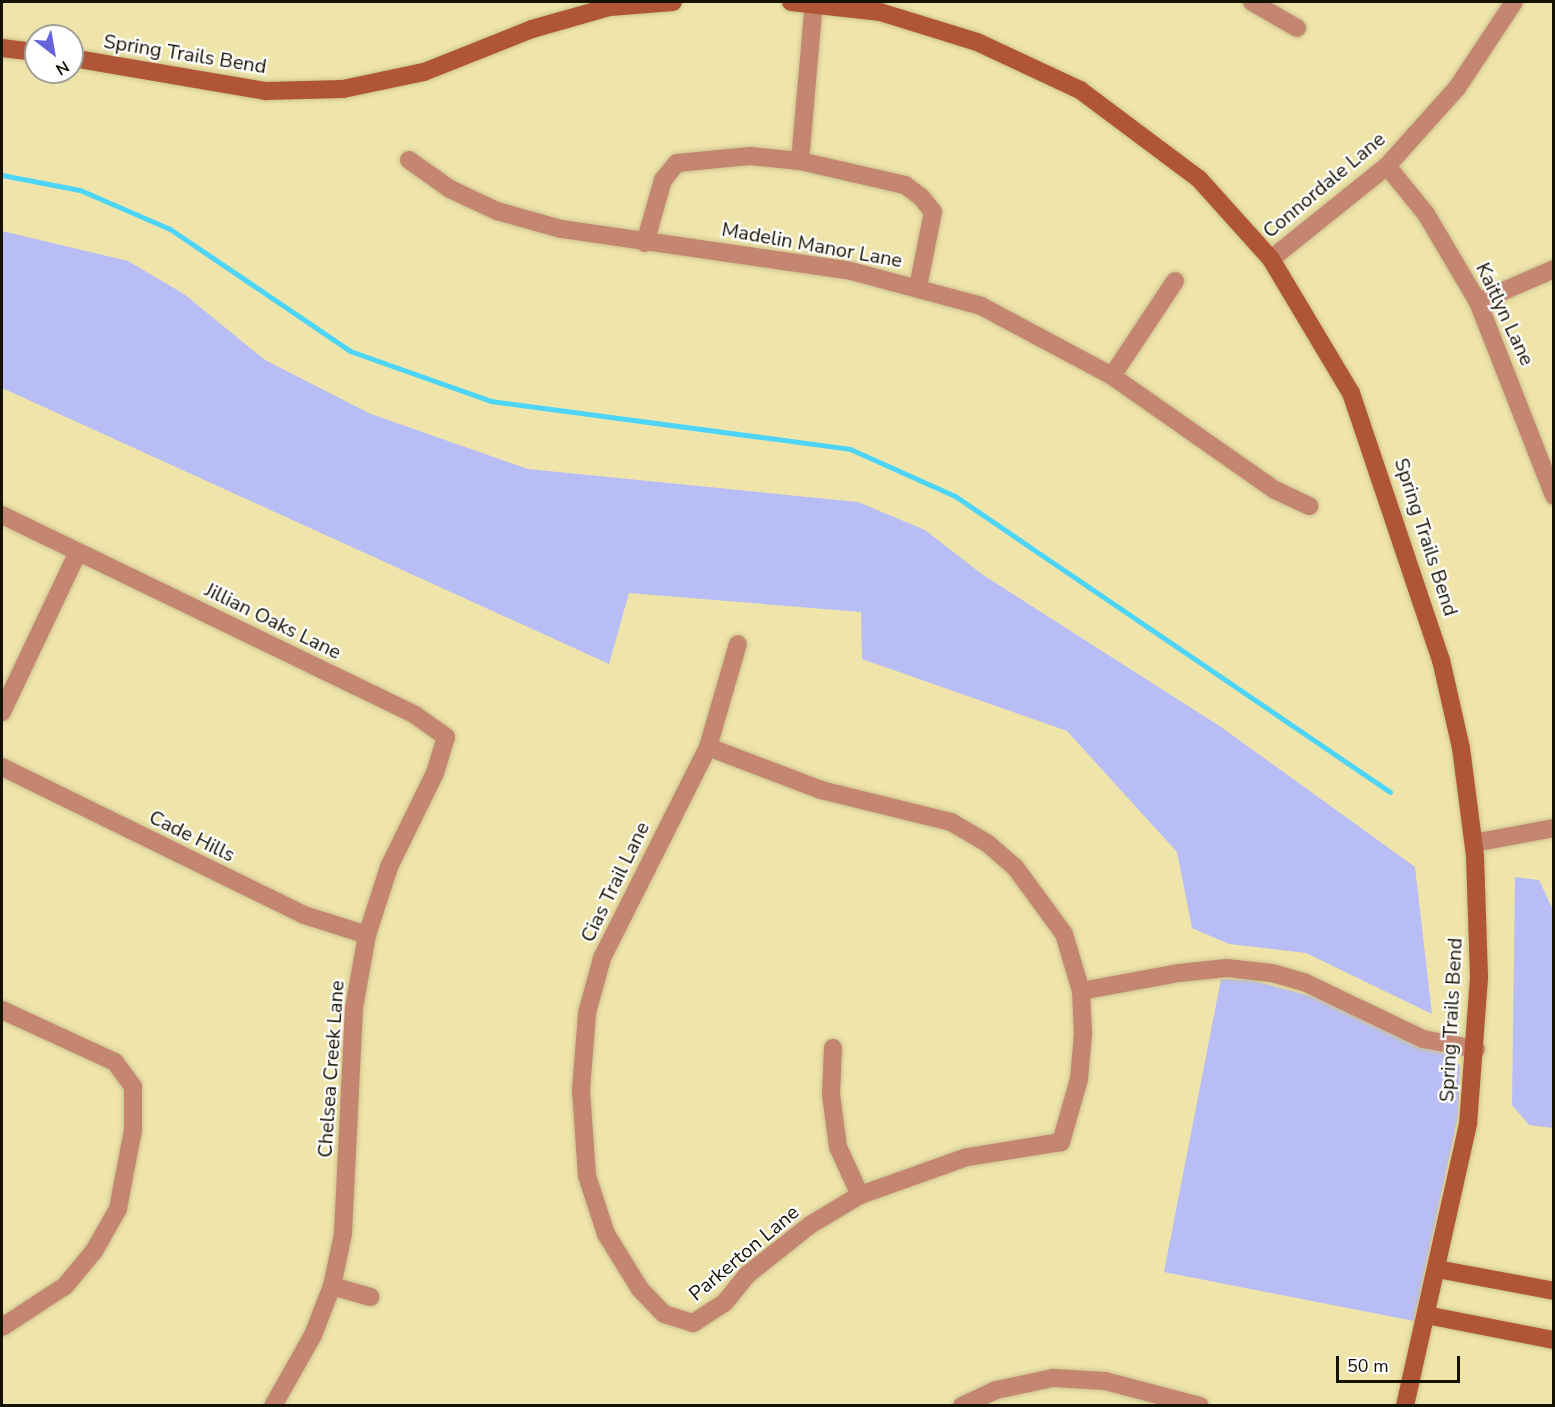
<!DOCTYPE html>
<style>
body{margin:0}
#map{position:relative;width:1555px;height:1407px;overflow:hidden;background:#efe5aa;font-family:"Nunito Sans",sans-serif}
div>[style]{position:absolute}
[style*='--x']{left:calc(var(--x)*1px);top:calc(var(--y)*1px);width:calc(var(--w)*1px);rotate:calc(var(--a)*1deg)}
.green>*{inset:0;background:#b8bdf5}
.stream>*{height:5px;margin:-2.5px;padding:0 2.5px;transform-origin:2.5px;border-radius:2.5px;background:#4dd4f9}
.roads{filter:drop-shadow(0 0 2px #ccc38f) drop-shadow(0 0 2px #ccc38f)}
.street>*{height:18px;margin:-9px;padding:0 9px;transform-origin:9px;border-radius:9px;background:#c58671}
.secondary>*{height:18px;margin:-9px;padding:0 9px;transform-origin:9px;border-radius:9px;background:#b05636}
span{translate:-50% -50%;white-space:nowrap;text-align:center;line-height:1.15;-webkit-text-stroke:4.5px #fff;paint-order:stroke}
.street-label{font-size:20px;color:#161200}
.frame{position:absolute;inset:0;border:3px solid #161200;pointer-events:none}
.north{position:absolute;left:24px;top:24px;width:60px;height:60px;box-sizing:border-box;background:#fff;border:2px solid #a2a099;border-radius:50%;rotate:149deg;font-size:16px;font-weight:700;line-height:24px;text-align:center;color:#161200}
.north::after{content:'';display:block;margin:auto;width:21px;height:27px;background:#6563dc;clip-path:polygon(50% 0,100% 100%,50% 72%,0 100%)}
.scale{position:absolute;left:1336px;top:1356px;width:124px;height:27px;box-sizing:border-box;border:3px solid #161200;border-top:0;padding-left:8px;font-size:18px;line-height:21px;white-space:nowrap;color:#161200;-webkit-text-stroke:4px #fff;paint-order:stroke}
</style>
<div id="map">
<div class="green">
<div style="clip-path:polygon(2px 231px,128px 261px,184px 294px,265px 360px,371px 414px,528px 469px,858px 502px,925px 530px,983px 575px,1221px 727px,1415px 867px,1432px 1014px,1306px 953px,1229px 944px,1192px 928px,1177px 852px,1067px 731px,862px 659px,861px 612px,629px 593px,609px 664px,2px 388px)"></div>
<div style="clip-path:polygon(1515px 877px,1539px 880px,1553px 910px,1553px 1128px,1529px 1125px,1512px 1105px)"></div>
<div style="clip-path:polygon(1221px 979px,1251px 980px,1314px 997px,1452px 1057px,1460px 1066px,1458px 1116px,1414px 1321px,1164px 1272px)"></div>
</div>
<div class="stream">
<div style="--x:2;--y:175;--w:79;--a:10.9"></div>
<div style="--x:80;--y:190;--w:98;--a:23.4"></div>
<div style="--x:170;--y:229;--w:217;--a:34.1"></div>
<div style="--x:350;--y:351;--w:150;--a:19.5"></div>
<div style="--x:491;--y:401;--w:362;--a:7.6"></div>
<div style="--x:850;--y:449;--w:115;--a:24.1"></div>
<div style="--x:955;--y:496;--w:526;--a:34.23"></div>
</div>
<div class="roads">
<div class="street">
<div style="--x:1252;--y:2;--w:52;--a:30"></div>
<div style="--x:409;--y:160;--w:50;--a:35.3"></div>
<div style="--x:450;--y:189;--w:52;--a:25.1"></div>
<div style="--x:497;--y:211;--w:66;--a:15.7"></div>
<div style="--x:561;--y:229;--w:289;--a:8.2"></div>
<div style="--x:847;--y:270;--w:139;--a:15"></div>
<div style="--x:981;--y:306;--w:149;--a:28.1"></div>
<div style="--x:1112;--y:376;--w:199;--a:35"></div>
<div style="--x:1275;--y:490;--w:38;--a:25"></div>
<div style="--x:800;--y:161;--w:160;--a:-85"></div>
<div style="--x:1387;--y:166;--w:62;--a:50.9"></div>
<div style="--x:1426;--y:214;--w:102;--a:59.4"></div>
<div style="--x:1478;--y:302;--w:208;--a:68.6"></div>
<div style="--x:645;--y:243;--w:66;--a:-74.1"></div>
<div style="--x:663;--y:180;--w:22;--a:-51"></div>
<div style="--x:677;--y:163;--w:73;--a:-5.5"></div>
<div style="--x:750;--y:156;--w:50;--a:5.7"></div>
<div style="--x:800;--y:161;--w:108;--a:12.9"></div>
<div style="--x:905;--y:185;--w:20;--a:37"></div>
<div style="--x:921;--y:197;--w:19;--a:51"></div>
<div style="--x:933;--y:212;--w:76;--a:101.3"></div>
<div style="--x:1271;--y:259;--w:149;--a:-38.7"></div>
<div style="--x:1387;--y:166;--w:105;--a:-48.1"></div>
<div style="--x:1457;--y:88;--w:103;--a:-56.5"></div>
<div style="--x:1478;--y:302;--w:83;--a:-23.5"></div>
<div style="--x:1112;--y:376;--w:114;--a:-56.4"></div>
<div style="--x:2;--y:515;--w:459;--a:25.8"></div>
<div style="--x:415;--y:715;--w:38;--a:35"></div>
<div style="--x:446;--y:737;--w:38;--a:107"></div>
<div style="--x:435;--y:773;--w:105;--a:116.1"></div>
<div style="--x:389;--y:867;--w:71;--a:107.9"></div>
<div style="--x:367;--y:935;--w:74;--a:100.1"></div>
<div style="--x:354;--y:1008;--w:226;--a:92.8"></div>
<div style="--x:343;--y:1234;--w:53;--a:101.9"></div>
<div style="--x:332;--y:1286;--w:53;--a:111.2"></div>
<div style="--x:313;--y:1335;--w:81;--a:119.4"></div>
<div style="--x:2;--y:712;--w:177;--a:-64.6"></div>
<div style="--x:708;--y:747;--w:121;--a:20.8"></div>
<div style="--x:821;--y:790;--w:134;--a:13.8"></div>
<div style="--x:951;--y:822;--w:42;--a:30.3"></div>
<div style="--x:987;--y:843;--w:37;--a:41"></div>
<div style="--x:1015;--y:867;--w:83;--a:53.8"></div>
<div style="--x:1064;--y:934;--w:59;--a:73.4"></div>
<div style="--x:1081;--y:991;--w:43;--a:87.3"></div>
<div style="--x:1083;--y:1034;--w:45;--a:95.1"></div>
<div style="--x:1079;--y:1079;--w:66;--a:105.9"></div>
<div style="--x:1061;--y:1142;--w:95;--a:170.9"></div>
<div style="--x:967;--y:1157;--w:114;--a:160.4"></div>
<div style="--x:860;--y:1195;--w:58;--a:149"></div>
<div style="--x:810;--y:1225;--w:80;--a:141.6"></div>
<div style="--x:747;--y:1275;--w:36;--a:129"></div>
<div style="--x:724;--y:1303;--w:37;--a:147"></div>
<div style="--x:693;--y:1323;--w:30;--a:-163"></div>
<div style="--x:664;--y:1314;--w:35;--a:-134"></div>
<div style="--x:640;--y:1289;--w:65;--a:-121.7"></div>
<div style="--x:606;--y:1234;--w:61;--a:-108.1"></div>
<div style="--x:587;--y:1176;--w:86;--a:-94"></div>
<div style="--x:581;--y:1090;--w:77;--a:-85.5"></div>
<div style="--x:587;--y:1013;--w:57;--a:-74.7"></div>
<div style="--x:602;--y:958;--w:236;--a:-63.3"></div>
<div style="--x:708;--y:747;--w:107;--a:-73.8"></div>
<div style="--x:2;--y:767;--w:336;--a:26.1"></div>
<div style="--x:304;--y:915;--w:66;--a:17.6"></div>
<div style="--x:1474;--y:843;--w:81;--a:-10.6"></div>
<div style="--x:1081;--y:991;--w:100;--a:-10.4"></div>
<div style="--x:1179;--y:973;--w:48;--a:-5.9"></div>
<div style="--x:1227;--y:968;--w:45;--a:6.3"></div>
<div style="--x:1272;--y:973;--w:35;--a:16"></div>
<div style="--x:1306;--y:983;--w:130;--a:25.6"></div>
<div style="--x:1423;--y:1039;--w:54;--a:10.7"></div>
<div style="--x:2;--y:1010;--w:124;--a:24.7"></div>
<div style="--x:115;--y:1062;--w:31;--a:54"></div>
<div style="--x:133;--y:1087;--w:43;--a:90"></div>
<div style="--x:133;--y:1130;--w:80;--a:100.8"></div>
<div style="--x:118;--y:1209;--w:48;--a:119.7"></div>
<div style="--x:94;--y:1251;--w:45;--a:129.6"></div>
<div style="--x:65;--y:1286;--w:75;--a:146.9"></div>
<div style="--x:833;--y:1048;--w:46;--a:92.5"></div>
<div style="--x:831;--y:1094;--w:53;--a:82.5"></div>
<div style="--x:838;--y:1147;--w:53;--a:65.4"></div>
<div style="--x:332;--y:1286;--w:40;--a:16"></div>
<div style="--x:962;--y:1406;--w:38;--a:-25"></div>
<div style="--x:996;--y:1390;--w:58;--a:-11.9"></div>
<div style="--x:1053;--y:1378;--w:52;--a:3.3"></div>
<div style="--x:1105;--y:1381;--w:98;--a:14.7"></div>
</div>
<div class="secondary">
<div style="--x:791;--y:2;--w:90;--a:6.4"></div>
<div style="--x:880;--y:12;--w:102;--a:17.2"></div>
<div style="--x:977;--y:42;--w:114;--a:25"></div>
<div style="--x:1080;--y:90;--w:149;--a:36.8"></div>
<div style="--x:1199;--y:179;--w:108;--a:48"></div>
<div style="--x:1271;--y:259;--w:156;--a:59.2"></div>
<div style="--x:1351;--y:393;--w:282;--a:71.4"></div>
<div style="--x:1441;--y:660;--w:90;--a:77.2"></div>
<div style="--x:1461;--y:748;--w:109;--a:82.6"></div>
<div style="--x:1475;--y:856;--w:122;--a:88.1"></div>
<div style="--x:1479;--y:978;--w:146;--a:94.3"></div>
<div style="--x:1468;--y:1124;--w:289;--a:102.6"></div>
<div style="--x:2;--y:48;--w:34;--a:7"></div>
<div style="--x:72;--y:58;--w:197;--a:9.7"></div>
<div style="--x:266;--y:91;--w:77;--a:-1.5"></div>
<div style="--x:343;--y:89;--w:83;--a:-11.9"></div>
<div style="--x:424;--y:72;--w:116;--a:-21.7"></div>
<div style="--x:532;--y:29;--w:81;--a:-15.8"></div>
<div style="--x:610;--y:7;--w:63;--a:-4.5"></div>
<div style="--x:1437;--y:1269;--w:119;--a:10.6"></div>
<div style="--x:1426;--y:1315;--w:130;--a:11.1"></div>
</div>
</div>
<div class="street-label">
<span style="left:185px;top:54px;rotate:9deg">Spring Trails Bend</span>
<span style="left:1324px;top:185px;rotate:-40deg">Connordale Lane</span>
<span style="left:812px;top:245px;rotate:10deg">Madelin Manor Lane</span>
<span style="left:1505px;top:314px;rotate:65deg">Kaitlyn Lane</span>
<span style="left:1426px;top:537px;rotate:72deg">Spring Trails Bend</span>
<span style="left:273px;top:621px;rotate:26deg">Jillian Oaks Lane</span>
<span style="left:192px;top:836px;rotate:26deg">Cade Hills</span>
<span style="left:615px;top:882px;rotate:-64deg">Cias Trail Lane</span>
<span style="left:1451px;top:1020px;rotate:-87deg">Spring Trails Bend</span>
<span style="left:331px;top:1069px;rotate:-86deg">Chelsea Creek Lane</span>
<span style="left:744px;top:1253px;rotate:-40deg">Parkerton Lane</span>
</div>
<div class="frame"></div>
<div class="north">N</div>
<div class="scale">50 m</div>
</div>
